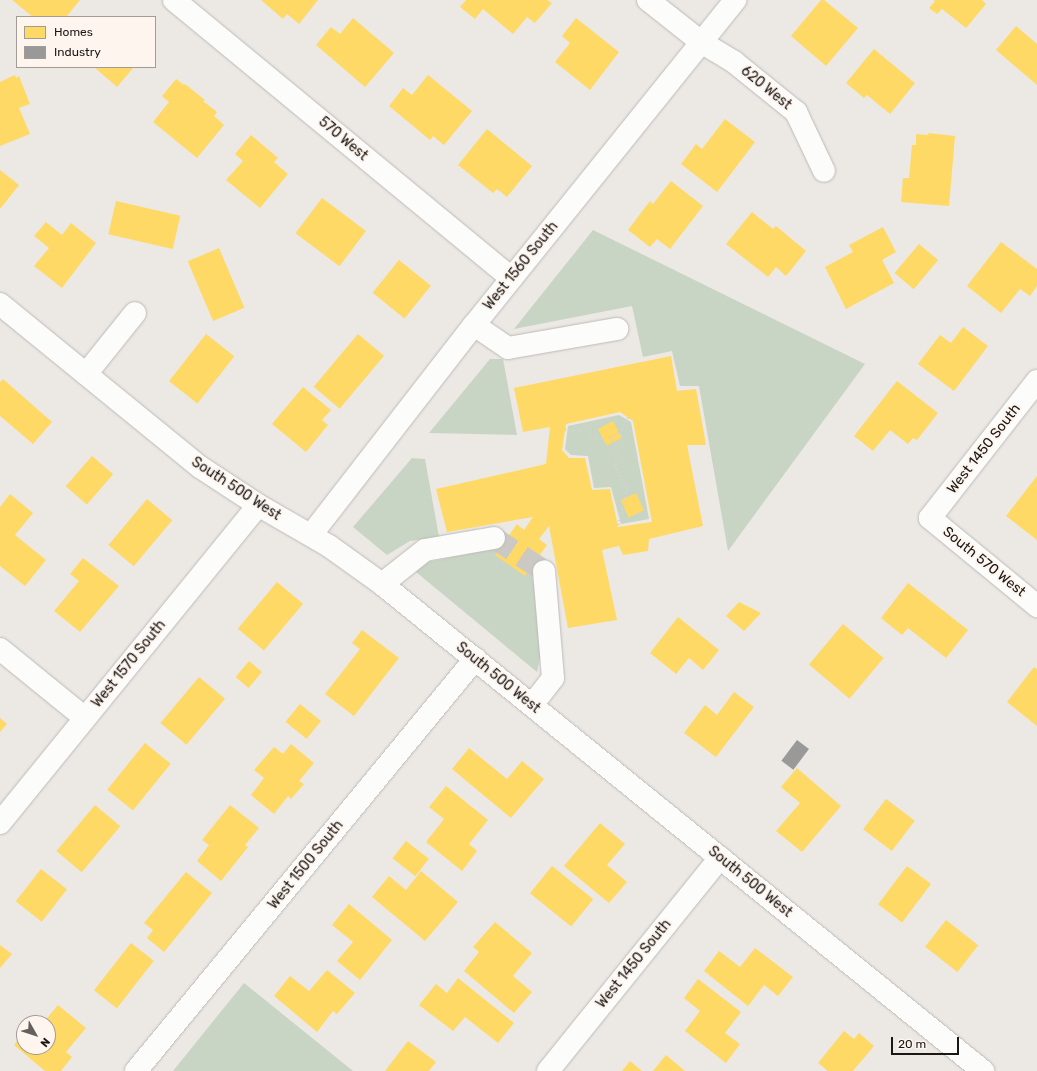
<!DOCTYPE html>
<style>
body{margin:0}
#map{position:relative;width:1037px;height:1071px;overflow:hidden;background:#ece8e4;font-family:Rubik,sans-serif}
div>[style]{position:absolute}
[style*='--x']{left:calc(var(--x)*1px);top:calc(var(--y)*1px);width:calc(var(--w)*1px);rotate:calc(var(--a)*1deg)}
.green>*{inset:0;background:#c8d5c4}
.homes>*{inset:0;background:#ffd966;transform-origin:0 0}
.industry>*{inset:0;background:#999;transform-origin:0 0}
.minor-tunnel>*{height:22px;margin-top:-11px;transform-origin:0;background:repeating-linear-gradient(90deg,#ccc9c5 0 22px,transparent 0 33px)}
.path>*{height:2.5px;margin-top:-1.25px;transform-origin:0;background:repeating-linear-gradient(90deg,#d4d3d1 0 1px,transparent 0 4px)}
.roads{filter:drop-shadow(0 0 1px #bdbab7) drop-shadow(0 0 1px #bdbab7)}
.minor>*{height:22px;margin:-11px;padding:0 11px;transform-origin:11px;border-radius:11px;background:#fcfcfb}
.major>*{height:22px;margin:-11px;padding:0 11px;transform-origin:11px;border-radius:11px;background:#fcfcfb}
span{translate:-50% -50%;white-space:nowrap;text-align:center;line-height:1.15;-webkit-text-stroke:4px #fdf5ee;paint-order:stroke}
.street-label{font-size:14px;color:#1a1715}
.legend{position:absolute;left:16px;top:16px;width:140px;height:52px;box-sizing:border-box;background:#fdf5ee;border:1px solid #a29c97;margin:0;padding:5px 7px;list-style:none;font-size:12px;color:#1a1715}
.legend li{display:flex;align-items:center;gap:8px;height:20px}
.legend b{width:20px;border:1px solid #a29c97}
.north{position:absolute;left:16px;top:1015px;width:40px;height:40px;box-sizing:border-box;background:#fdf5ee;border:1px solid #a29c97;border-radius:50%;rotate:129deg;font-size:11px;font-weight:700;line-height:16px;text-align:center;color:#1a1715}
.north::after{content:'';display:block;margin:auto;width:14px;height:18px;background:#64605d;clip-path:polygon(50% 0,100% 100%,50% 72%,0 100%)}
.scale{position:absolute;left:891px;top:1037px;width:68px;height:18px;box-sizing:border-box;border:2px solid #1a1715;border-top:0;padding-left:5px;font-size:12px;line-height:14px;white-space:nowrap;color:#1a1715;-webkit-text-stroke:3px #fdf5ee;paint-order:stroke}
</style>
<div id="map">
<div class="green">
<div style="clip-path:polygon(593px 230px,865px 364px,728px 551px,699px 386px,680px 386px,672px 351px,643px 357px,632px 306px,514px 329px)"></div>
<div style="clip-path:polygon(490px 359px,503px 359px,517px 435px,429px 433px)"></div>
<div style="clip-path:polygon(619px 415px,631px 422px,649px 519px,621px 524px,611px 487px,594px 488px,588px 456px,571px 455px,565px 449px,568px 426px)"></div>
<div style="clip-path:polygon(412px 458px,425px 459px,439px 537px,410px 541px,387px 555px,353px 527px)"></div>
<div style="clip-path:polygon(491px 549px,532px 575px,544px 639px,537px 672px,416px 572px,428px 562px)"></div>
<div style="clip-path:polygon(244px 983px,353px 1071px,173px 1071px)"></div>
</div>
<div class="homes">
<div style="clip-path:polygon(12px 0,80px 0,66px 17px,33px 17px)"></div>
<div style="clip-path:polygon(261px 0,318px 0,299px 24px,287px 14px,283px 19px)"></div>
<div style="clip-path:polygon(466px 0,547px 0,552px 3px,535px 23px,527px 17px,513px 34px,483px 9px,475px 19px,460px 7px)"></div>
<div style="clip-path:polygon(821px 0,824px 0,858px 28px,826px 66px,791px 36px)"></div>
<div style="clip-path:polygon(933px 0,982px 0,986px 4px,966px 28px,942px 9px,937px 14px,929px 8px,935px 1px)"></div>
<div style="clip-path:polygon(353px 18px,394px 53px,365px 87px,316px 45px,331px 27px,340px 34px)"></div>
<div style="clip-path:polygon(576px 18px,619px 52px,590px 90px,555px 62px,570px 43px,562px 36px)"></div>
<div style="clip-path:polygon(1016px 26px,1037px 44px,1037px 85px,996px 50px)"></div>
<div style="clip-path:polygon(874px 49px,915px 83px,890px 114px,867px 95px,864px 98px,846px 83px)"></div>
<div style="clip-path:polygon(94px 67px,134px 67px,117px 87px)"></div>
<div style="clip-path:polygon(15px 75px,16px 78px,19px 76px,30px 104px,19px 108px,30px 134px,0 146px,0 82px)"></div>
<div style="clip-path:polygon(428px 75px,472px 111px,444px 145px,433px 136px,430px 140px,389px 106px,403px 88px,412px 95px)"></div>
<div style="clip-path:polygon(176px 79px,184px 85px,185px 84px,205px 100px,203px 101px,217px 112px,214px 116px,224px 125px,197px 158px,153px 122px,169px 102px,162px 96px)"></div>
<div style="clip-path:polygon(725px 119px,755px 142px,717px 192px,681px 164px,696px 144px,702px 149px)"></div>
<div style="clip-path:polygon(487px 129px,532px 166px,507px 197px,497px 189px,493px 193px,458px 165px)"></div>
<div style="clip-path:polygon(929px 133px,955px 136px,949px 206px,901px 202px,903px 178px,909px 178px,912px 145px,916px 145px,916px 134px,928px 135px)"></div>
<div style="clip-path:polygon(251px 135px,278px 158px,274px 162px,288px 174px,260px 208px,226px 180px,243px 161px,235px 154px)"></div>
<div style="clip-path:polygon(0 170px,19px 185px,0 209px)"></div>
<div style="clip-path:polygon(671px 181px,703px 206px,670px 249px,657px 239px,650px 247px,628px 230px,650px 201px,653px 204px)"></div>
<div style="left:322px;top:198px;width:55px;height:44px;rotate:37deg"></div>
<div style="left:116px;top:201px;width:66px;height:34px;rotate:13deg"></div>
<div style="clip-path:polygon(752px 212px,773px 229px,776px 226px,806px 251px,786px 276px,776px 267px,768px 277px,726px 244px)"></div>
<div style="clip-path:polygon(46px 222px,62px 235px,71px 223px,96px 243px,62px 288px,34px 266px,49px 248px,34px 236px)"></div>
<div style="clip-path:polygon(883px 227px,896px 252px,882px 260px,894px 283px,846px 309px,825px 267px,853px 252px,849px 245px)"></div>
<div style="clip-path:polygon(1001px 242px,1037px 269px,1037px 286px,1030px 296px,1020px 289px,1001px 313px,967px 286px)"></div>
<div style="left:919px;top:244px;width:25px;height:38px;rotate:40deg"></div>
<div style="left:219px;top:248px;width:65px;height:34px;rotate:67deg"></div>
<div style="left:399px;top:260px;width:41px;height:42px;rotate:39deg"></div>
<div style="clip-path:polygon(963px 327px,988px 346px,954px 391px,918px 364px,940px 335px,951px 343px)"></div>
<div style="left:206px;top:334px;width:36px;height:60px;rotate:38deg"></div>
<div style="left:358px;top:334px;width:34px;height:69px;rotate:40deg"></div>
<div style="clip-path:polygon(evenodd,671px 356px,677px 391px,696px 389px,706px 445px,687px 445px,703px 526px,649px 539px,648px 551px,623px 555px,619px 546px,602px 550px,617px 620px,568px 628px,549px 526px,539px 539px,547px 545px,525px 576px,495px 555px,517px 524px,524px 530px,533px 517px,447px 532px,436px 489px,546px 464px,550px 427px,523px 432px,514px 388px,671px 356px,620px 412px,633px 421px,652px 522px,618px 527px,610px 489px,592px 490px,585px 458px,569px 458px,562px 450px,566px 424px,620px 412px)"></div>
<div style="clip-path:polygon(3px 379px,52px 422px,33px 444px,0 416px,0 382px)"></div>
<div style="clip-path:polygon(897px 381px,938px 413px,917px 440px,913px 438px,908px 444px,890px 430px,873px 451px,854px 436px)"></div>
<div style="clip-path:polygon(303px 387px,331px 410px,322px 420px,328px 425px,306px 452px,272px 424px)"></div>
<div style="left:613px;top:421px;width:19px;height:17px;rotate:62deg"></div>
<div style="left:92px;top:456px;width:28px;height:40px;rotate:41deg"></div>
<div style="clip-path:polygon(1037px 476px,1037px 540px,1006px 516px)"></div>
<div style="left:636px;top:493px;width:19px;height:17px;rotate:65deg"></div>
<div style="clip-path:polygon(10px 494px,33px 513px,15px 535px,46px 560px,25px 586px,0 566px,0 507px)"></div>
<div style="left:147px;top:499px;width:33px;height:60px;rotate:40deg"></div>
<div style="clip-path:polygon(83px 558px,119px 586px,80px 632px,54px 611px,79px 581px,70px 574px)"></div>
<div style="left:277px;top:582px;width:34px;height:61px;rotate:40deg"></div>
<div style="clip-path:polygon(908px 583px,968px 630px,946px 658px,908px 628px,902px 635px,881px 618px)"></div>
<div style="clip-path:polygon(739px 602px,761px 613px,744px 631px,726px 616px)"></div>
<div style="clip-path:polygon(678px 617px,719px 650px,703px 670px,689px 658px,676px 674px,650px 653px)"></div>
<div style="left:843px;top:624px;width:53px;height:53px;rotate:40deg"></div>
<div style="clip-path:polygon(362px 630px,399px 658px,354px 716px,325px 694px,360px 649px,352px 643px)"></div>
<div style="left:249px;top:661px;width:17px;height:21px;rotate:40deg"></div>
<div style="clip-path:polygon(1034px 667px,1037px 669px,1037px 726px,1007px 702px)"></div>
<div style="left:199px;top:677px;width:34px;height:60px;rotate:40deg"></div>
<div style="clip-path:polygon(734px 692px,754px 707px,716px 757px,684px 733px,705px 705px,717px 715px)"></div>
<div style="left:300px;top:704px;width:27px;height:23px;rotate:39deg"></div>
<div style="clip-path:polygon(0 718px,7px 724px,0 732px)"></div>
<div style="left:145px;top:743px;width:33px;height:60px;rotate:39deg"></div>
<div style="clip-path:polygon(291px 744px,314px 763px,299px 781px,304px 784px,291px 799px,288px 796px,274px 814px,251px 795px,264px 778px,254px 770px,274px 747px,283px 754px)"></div>
<div style="clip-path:polygon(469px 748px,507px 779px,522px 761px,544px 779px,511px 818px,452px 769px)"></div>
<div style="clip-path:polygon(797px 768px,841px 806px,802px 852px,776px 831px,800px 803px,781px 787px)"></div>
<div style="clip-path:polygon(446px 786px,488px 820px,469px 844px,477px 851px,462px 871px,426px 842px,444px 819px,429px 807px)"></div>
<div style="left:886px;top:799px;width:36px;height:38px;rotate:37deg"></div>
<div style="left:95px;top:805px;width:33px;height:60px;rotate:40deg"></div>
<div style="clip-path:polygon(230px 805px,259px 828px,245px 845px,248px 847px,221px 881px,197px 861px,209px 845px,202px 840px)"></div>
<div style="clip-path:polygon(600px 823px,625px 844px,607px 865px,627px 882px,609px 903px,564px 866px)"></div>
<div style="left:406px;top:841px;width:29px;height:22px;rotate:38deg"></div>
<div style="left:552px;top:866px;width:53px;height:35px;rotate:39deg"></div>
<div style="left:907px;top:866px;width:30px;height:48px;rotate:37deg"></div>
<div style="left:41px;top:869px;width:33px;height:41px;rotate:38deg"></div>
<div style="clip-path:polygon(421px 871px,458px 902px,425px 941px,372px 897px,389px 876px,406px 890px)"></div>
<div style="clip-path:polygon(186px 872px,212px 893px,164px 952px,147px 938px,153px 930px,144px 923px)"></div>
<div style="clip-path:polygon(349px 904px,392px 940px,360px 980px,337px 961px,353px 942px,332px 925px)"></div>
<div style="left:946px;top:920px;width:41px;height:34px;rotate:38deg"></div>
<div style="clip-path:polygon(495px 922px,532px 953px,513px 976px,532px 992px,514px 1013px,464px 971px,479px 952px,473px 947px)"></div>
<div style="left:131px;top:943px;width:29px;height:60px;rotate:38deg"></div>
<div style="clip-path:polygon(0 945px,12px 954px,0 968px)"></div>
<div style="clip-path:polygon(755px 948px,793px 977px,778px 996px,764px 985px,748px 1006px,704px 971px,719px 951px,740px 967px)"></div>
<div style="clip-path:polygon(327px 970px,355px 993px,337px 1014px,333px 1011px,317px 1032px,274px 996px,290px 976px,309px 991px)"></div>
<div style="clip-path:polygon(458px 978px,514px 1023px,498px 1043px,465px 1017px,453px 1031px,419px 1005px,436px 984px,447px 993px)"></div>
<div style="clip-path:polygon(698px 979px,741px 1012px,725px 1033px,740px 1044px,726px 1063px,685px 1031px,700px 1011px,684px 998px)"></div>
<div style="clip-path:polygon(58px 1005px,86px 1028px,66px 1052px,72px 1057px,61px 1071px,45px 1071px,14px 1045px,24px 1032px,24px 1047px,48px 1047px,48px 1023px,43px 1023px)"></div>
<div style="clip-path:polygon(844px 1031px,854px 1039px,859px 1033px,874px 1046px,853px 1071px,828px 1071px,818px 1063px)"></div>
<div style="clip-path:polygon(408px 1041px,436px 1062px,429px 1071px,385px 1071px)"></div>
<div style="clip-path:polygon(666px 1055px,685px 1071px,653px 1071px)"></div>
<div style="clip-path:polygon(630px 1061px,642px 1071px,622px 1071px)"></div>
</div>
<div class="industry">
<div style="left:797px;top:740px;width:15px;height:26px;rotate:37deg"></div>
</div>
<div class="minor-tunnel">
<div style="--x:494;--y:538;--w:60;--a:33.4"></div>
</div>
<div class="path">
<div style="--x:565;--y:429;--w:15;--a:4"></div>
<div style="--x:580;--y:430;--w:19;--a:25"></div>
<div style="--x:597;--y:438;--w:14;--a:-4"></div>
<div style="--x:611;--y:437;--w:17;--a:65"></div>
<div style="--x:618;--y:452;--w:13;--a:103"></div>
<div style="--x:615;--y:465;--w:27;--a:62"></div>
<div style="--x:628;--y:489;--w:39;--a:105"></div>
<div style="--x:611;--y:437;--w:14;--a:-36"></div>
<div style="--x:622;--y:429;--w:13;--a:-63"></div>
</div>
<div class="roads">
<div class="minor">
<div style="--x:174;--y:0;--w:437;--a:39.5"></div>
<div style="--x:648;--y:0;--w:68;--a:38.4"></div>
<div style="--x:701;--y:42;--w:39;--a:31"></div>
<div style="--x:734;--y:62;--w:80;--a:38.9"></div>
<div style="--x:796;--y:112;--w:65;--a:64.6"></div>
<div style="--x:474;--y:325;--w:41;--a:34.1"></div>
<div style="--x:508;--y:348;--w:111;--a:-9.9"></div>
<div style="--x:86;--y:374;--w:78;--a:-51.2"></div>
<div style="--x:1037;--y:381;--w:174;--a:128"></div>
<div style="--x:930;--y:518;--w:139;--a:39.4"></div>
<div style="--x:311;--y:535;--w:266;--a:-52.2"></div>
<div style="--x:474;--y:325;--w:417;--a:-51.2"></div>
<div style="--x:382;--y:584;--w:55;--a:-38.3"></div>
<div style="--x:425;--y:550;--w:70;--a:-9.9"></div>
<div style="--x:0;--y:649;--w:109;--a:39.1"></div>
<div style="--x:532;--y:705;--w:34;--a:-52"></div>
<div style="--x:553;--y:678;--w:107;--a:-94.8"></div>
<div style="--x:0;--y:823;--w:409;--a:-50.9"></div>
<div style="--x:136;--y:1071;--w:534;--a:-50.55"></div>
<div style="--x:548;--y:1071;--w:274;--a:-51.1"></div>
</div>
<div class="major">
<div style="--x:0;--y:304;--w:258;--a:39.2"></div>
<div style="--x:200;--y:467;--w:69;--a:33.2"></div>
<div style="--x:258;--y:505;--w:82;--a:30"></div>
<div style="--x:329;--y:546;--w:65;--a:35.6"></div>
<div style="--x:382;--y:584;--w:774;--a:39.02"></div>
</div>
</div>
<div class="street-label">
<span style="left:766px;top:88px;rotate:39deg">620 West</span>
<span style="left:343px;top:139px;rotate:40deg">570 West</span>
<span style="left:521px;top:266px;rotate:-51deg">West 1560 South</span>
<span style="left:984px;top:449px;rotate:-52deg">West 1450 South</span>
<span style="left:236px;top:489px;rotate:33deg">South 500 West</span>
<span style="left:984px;top:562px;rotate:39deg">South 570 West</span>
<span style="left:129px;top:664px;rotate:-51deg">West 1570 South</span>
<span style="left:498px;top:678px;rotate:39deg">South 500 West</span>
<span style="left:306px;top:865px;rotate:-51deg">West 1500 South</span>
<span style="left:750px;top:882px;rotate:39deg">South 500 West</span>
<span style="left:634px;top:964px;rotate:-51deg">West 1450 South</span>
</div>
<ul class="legend">
<li><b style="height:11px;background:#ffd966"></b>Homes</li>
<li><b style="height:11px;background:#999"></b>Industry</li>
</ul>
<div class="north">N</div>
<div class="scale">20 m</div>
</div>
